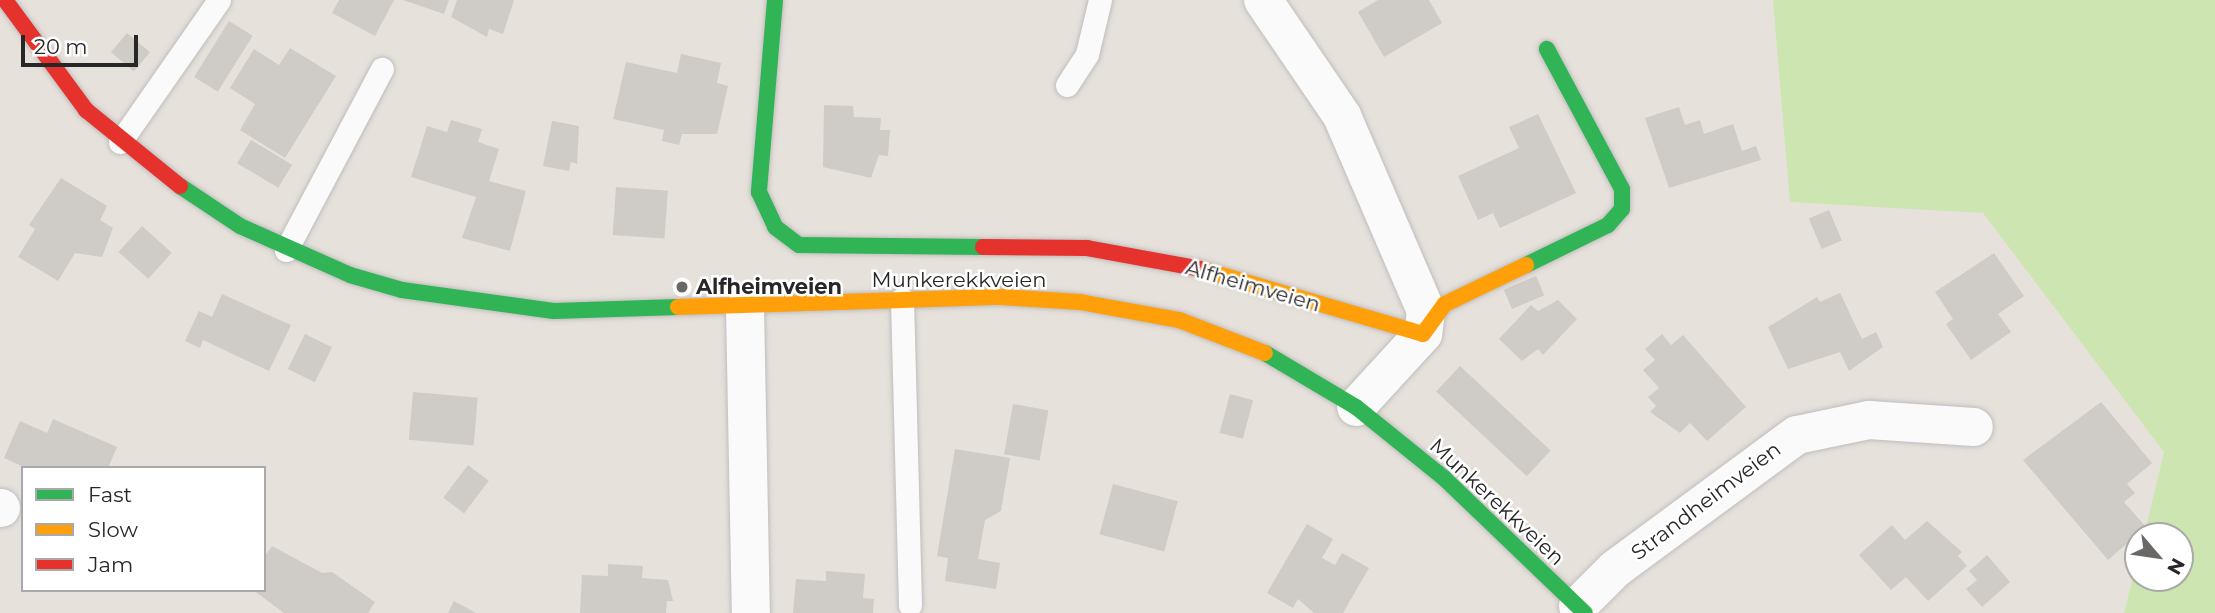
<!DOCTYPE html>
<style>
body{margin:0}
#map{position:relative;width:2215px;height:613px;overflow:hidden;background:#e7e1db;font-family:Montserrat,sans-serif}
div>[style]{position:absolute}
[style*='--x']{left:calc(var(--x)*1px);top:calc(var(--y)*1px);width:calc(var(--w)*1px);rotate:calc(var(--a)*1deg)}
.green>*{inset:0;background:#cde5b0}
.building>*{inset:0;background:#cfcbc7;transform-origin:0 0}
.roads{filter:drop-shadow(0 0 2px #bfbebe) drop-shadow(0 0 2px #bfbebe)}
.lane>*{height:23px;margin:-11.5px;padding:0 11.5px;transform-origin:11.5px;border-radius:11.5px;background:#fbfafa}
.street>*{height:38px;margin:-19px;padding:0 19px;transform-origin:19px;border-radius:19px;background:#fbfafa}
.fast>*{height:16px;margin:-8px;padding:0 8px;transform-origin:8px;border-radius:8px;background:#30b455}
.slow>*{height:16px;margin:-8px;padding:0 8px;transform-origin:8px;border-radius:8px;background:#ff9f0a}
.jam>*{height:16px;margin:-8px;padding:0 8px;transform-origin:8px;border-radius:8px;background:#e5322d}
.dots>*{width:19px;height:19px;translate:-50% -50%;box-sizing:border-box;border:4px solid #fff;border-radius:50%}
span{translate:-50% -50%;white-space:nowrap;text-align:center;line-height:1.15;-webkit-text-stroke:5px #fff;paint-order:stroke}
.street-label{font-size:21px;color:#272727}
.poi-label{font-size:21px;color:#272727;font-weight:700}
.left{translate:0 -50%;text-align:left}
.legend{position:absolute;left:21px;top:466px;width:245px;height:126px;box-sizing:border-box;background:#fff;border:2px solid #a9a9a9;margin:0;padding:9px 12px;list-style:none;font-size:21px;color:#272727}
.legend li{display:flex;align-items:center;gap:14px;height:35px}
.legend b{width:35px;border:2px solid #a9a9a9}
.north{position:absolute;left:2124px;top:522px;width:70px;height:70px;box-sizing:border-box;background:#fff;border:2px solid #a9a9a9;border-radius:50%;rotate:119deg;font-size:19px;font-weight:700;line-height:28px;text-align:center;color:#272727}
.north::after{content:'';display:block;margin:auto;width:24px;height:32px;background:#6a6866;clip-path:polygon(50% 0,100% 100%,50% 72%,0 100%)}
.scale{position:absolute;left:21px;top:35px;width:117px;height:32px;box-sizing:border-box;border:4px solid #272727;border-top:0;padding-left:9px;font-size:21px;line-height:24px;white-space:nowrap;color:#272727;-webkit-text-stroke:5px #fff;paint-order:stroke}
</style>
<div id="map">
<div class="green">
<div style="clip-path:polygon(1773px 0,2215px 0,2215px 613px,2124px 613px,2138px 558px,2138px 578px,2180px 578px,2180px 536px,2144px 536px,2164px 452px,1983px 213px,1790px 202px)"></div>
</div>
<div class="building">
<div style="clip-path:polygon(339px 0,394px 0,375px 36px,332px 13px)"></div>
<div style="clip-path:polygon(403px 0,449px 0,444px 14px)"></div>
<div style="clip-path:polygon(457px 0,514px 0,503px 34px,489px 29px,487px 37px,451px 17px)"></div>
<div style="clip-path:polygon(1378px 0,1429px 0,1442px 23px,1384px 57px,1358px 12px)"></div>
<div style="left:229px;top:21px;width:28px;height:66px;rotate:32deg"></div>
<div style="left:127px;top:33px;width:30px;height:25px;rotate:40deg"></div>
<div style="clip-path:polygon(290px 48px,336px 76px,285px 158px,240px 130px,255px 104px,230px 88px,254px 49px,279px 65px)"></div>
<div style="clip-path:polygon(681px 54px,721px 63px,717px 83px,728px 86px,717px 134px,682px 134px,679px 145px,662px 141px,664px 130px,613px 119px,626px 62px,677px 73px)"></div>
<div style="clip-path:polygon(824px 105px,853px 106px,854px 117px,881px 118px,880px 130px,890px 130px,888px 156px,879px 155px,871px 178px,823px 167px)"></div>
<div style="clip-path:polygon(1679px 107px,1685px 125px,1700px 120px,1704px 134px,1733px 124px,1742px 151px,1756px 146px,1761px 160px,1669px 188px,1645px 118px)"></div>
<div style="clip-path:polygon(1538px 114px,1576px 193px,1500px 228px,1493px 213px,1478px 220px,1458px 176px,1519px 148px,1509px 127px)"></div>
<div style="clip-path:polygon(451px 120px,482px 129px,478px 142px,499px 149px,489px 181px,526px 191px,510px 251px,462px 238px,476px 197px,411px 177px,427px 126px,447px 132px)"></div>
<div style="clip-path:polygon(552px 121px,579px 126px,577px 164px,571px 162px,569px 171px,543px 166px)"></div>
<div style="left:251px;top:140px;width:48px;height:27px;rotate:31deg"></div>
<div style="clip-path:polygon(61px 178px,107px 206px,100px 220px,113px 228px,102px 257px,75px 253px,58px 281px,18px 257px,35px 229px,29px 225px)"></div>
<div style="left:616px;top:187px;width:52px;height:48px;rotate:4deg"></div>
<div style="left:1829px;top:210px;width:33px;height:22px;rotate:67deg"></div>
<div style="left:142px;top:226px;width:40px;height:35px;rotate:42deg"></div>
<div style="clip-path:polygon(1994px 253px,2024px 296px,1998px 314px,2011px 332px,1971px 360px,1946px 324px,1953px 319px,1935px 292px)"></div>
<div style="left:1536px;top:276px;width:21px;height:35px;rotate:67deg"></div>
<div style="clip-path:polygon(1840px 293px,1862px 339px,1876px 332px,1883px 347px,1849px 371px,1840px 352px,1788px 369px,1768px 327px,1817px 297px,1820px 302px)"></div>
<div style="clip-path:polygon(222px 294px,291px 325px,269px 371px,203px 340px,200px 348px,185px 341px,199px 311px,212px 317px)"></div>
<div style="clip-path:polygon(1558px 300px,1577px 319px,1543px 355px,1538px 349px,1522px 361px,1499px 339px,1531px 305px,1538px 311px)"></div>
<div style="left:305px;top:334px;width:30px;height:39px;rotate:26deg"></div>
<div style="clip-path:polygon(1662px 334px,1671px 345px,1683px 335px,1746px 407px,1707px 441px,1690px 423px,1680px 433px,1650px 412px,1656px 406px,1648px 397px,1659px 388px,1643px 370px,1655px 360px,1645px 349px)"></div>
<div style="left:1460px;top:366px;width:124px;height:35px;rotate:43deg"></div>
<div style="left:413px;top:392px;width:65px;height:48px;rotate:5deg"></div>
<div style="left:1230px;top:394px;width:24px;height:40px;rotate:15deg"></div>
<div style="clip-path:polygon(2101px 402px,2152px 463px,2127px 484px,2135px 493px,2124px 502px,2146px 527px,2108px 560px,2023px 460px)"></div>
<div style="left:1013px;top:404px;width:36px;height:51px;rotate:10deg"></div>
<div style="clip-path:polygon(53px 419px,117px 447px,108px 468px,26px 468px,4px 458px,20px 421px,47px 433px)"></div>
<div style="clip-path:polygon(955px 449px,1010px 458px,1001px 511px,985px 520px,978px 559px,1000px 563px,996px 589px,945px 581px,948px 558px,937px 556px)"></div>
<div style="left:468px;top:465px;width:26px;height:41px;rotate:37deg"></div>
<div style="left:1113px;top:484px;width:67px;height:52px;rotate:15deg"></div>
<div style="clip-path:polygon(1927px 521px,1962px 552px,1958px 556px,1967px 566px,1928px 601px,1906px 577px,1891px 590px,1859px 555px,1892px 525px,1905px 540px)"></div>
<div style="clip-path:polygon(1307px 524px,1333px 539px,1322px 558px,1335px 565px,1342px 553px,1369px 568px,1343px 613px,1314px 613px,1298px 599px,1293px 608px,1267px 593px)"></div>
<div style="clip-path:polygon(272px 546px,322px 573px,332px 572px,375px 602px,368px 613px,284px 613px,253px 590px,264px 590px,264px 557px)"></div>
<div style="clip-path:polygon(1987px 555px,2010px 582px,1982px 607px,1966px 589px,1977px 580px,1969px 571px)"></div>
<div style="clip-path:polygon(608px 564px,643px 566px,642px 578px,668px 580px,673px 601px,667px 601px,666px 613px,580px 613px,582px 575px,608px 576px)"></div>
<div style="clip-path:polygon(826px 571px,865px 574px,863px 598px,874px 599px,873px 613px,793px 613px,796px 579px,826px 581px)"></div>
<div style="clip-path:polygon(454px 601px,476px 613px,448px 613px)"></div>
</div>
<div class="roads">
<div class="lane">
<div style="--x:1067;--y:85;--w:37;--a:-57"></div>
<div style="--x:1087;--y:54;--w:56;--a:-76.5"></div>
<div style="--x:120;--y:142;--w:173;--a:-55.1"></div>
<div style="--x:286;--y:250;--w:205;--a:-62.1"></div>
<div style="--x:902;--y:299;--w:306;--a:88.5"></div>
</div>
<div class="street">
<div style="--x:1263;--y:0;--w:140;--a:55.7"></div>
<div style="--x:1342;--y:116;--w:212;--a:66.7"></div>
<div style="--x:1426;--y:311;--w:23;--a:97"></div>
<div style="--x:1423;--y:334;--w:99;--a:132.5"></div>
<div style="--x:745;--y:308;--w:305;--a:88.9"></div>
<div style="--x:0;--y:508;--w:1;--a:0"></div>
<div style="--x:1578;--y:606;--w:52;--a:-45"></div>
<div style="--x:1615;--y:569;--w:226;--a:-36.4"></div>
<div style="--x:1797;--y:435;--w:74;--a:-11.8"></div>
<div style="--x:1869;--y:420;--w:105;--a:3.8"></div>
</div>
<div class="fast">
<div style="--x:775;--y:0;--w:193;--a:94.8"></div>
<div style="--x:759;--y:192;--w:38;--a:65"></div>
<div style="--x:775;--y:227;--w:30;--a:37"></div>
<div style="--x:799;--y:245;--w:184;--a:0.6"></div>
<div style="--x:180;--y:186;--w:72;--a:33.7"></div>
<div style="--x:240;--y:226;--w:120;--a:24"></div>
<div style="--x:350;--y:275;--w:54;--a:16.1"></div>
<div style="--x:402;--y:290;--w:153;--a:7.9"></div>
<div style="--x:554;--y:311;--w:124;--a:-1.8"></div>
<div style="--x:1526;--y:265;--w:91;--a:-26"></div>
<div style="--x:1608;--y:225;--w:21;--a:-49"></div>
<div style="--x:1622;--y:209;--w:20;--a:-90"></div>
<div style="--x:1622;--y:189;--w:159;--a:-118.2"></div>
<div style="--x:1265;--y:353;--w:106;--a:30.7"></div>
<div style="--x:1356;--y:407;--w:113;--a:38.9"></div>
<div style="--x:1444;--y:478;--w:195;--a:43.8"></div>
</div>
<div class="slow">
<div style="--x:1201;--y:269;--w:231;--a:16.3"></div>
<div style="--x:1423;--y:334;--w:37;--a:-54"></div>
<div style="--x:1445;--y:304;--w:90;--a:-25.7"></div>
<div style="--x:678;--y:307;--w:323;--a:-1.8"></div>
<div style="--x:1001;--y:297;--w:79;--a:3.6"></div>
<div style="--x:1080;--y:302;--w:101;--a:10.3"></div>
<div style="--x:1179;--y:320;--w:92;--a:21"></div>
</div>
<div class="jam">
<div style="--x:5;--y:0;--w:137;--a:53.6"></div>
<div style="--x:86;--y:110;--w:121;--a:39"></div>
<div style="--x:983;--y:247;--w:104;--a:0.6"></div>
<div style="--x:1087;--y:248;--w:116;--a:10.4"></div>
</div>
</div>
<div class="dots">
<div style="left:682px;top:287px;background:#6a6866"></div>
</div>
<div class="street-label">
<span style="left:959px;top:280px">Munkerekkveien</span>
<span style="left:1253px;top:286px;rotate:16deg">Alfheimveien</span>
<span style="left:1706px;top:501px;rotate:-37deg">Strandheimveien</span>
<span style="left:1497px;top:502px;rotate:43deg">Munkerekkveien</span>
</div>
<div class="poi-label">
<span class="left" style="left:696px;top:287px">Alfheimveien</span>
</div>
<ul class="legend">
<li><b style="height:9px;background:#30b455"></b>Fast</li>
<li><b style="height:9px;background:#ff9f0a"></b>Slow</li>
<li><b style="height:9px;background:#e5322d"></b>Jam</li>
</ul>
<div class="north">N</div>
<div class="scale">20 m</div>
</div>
